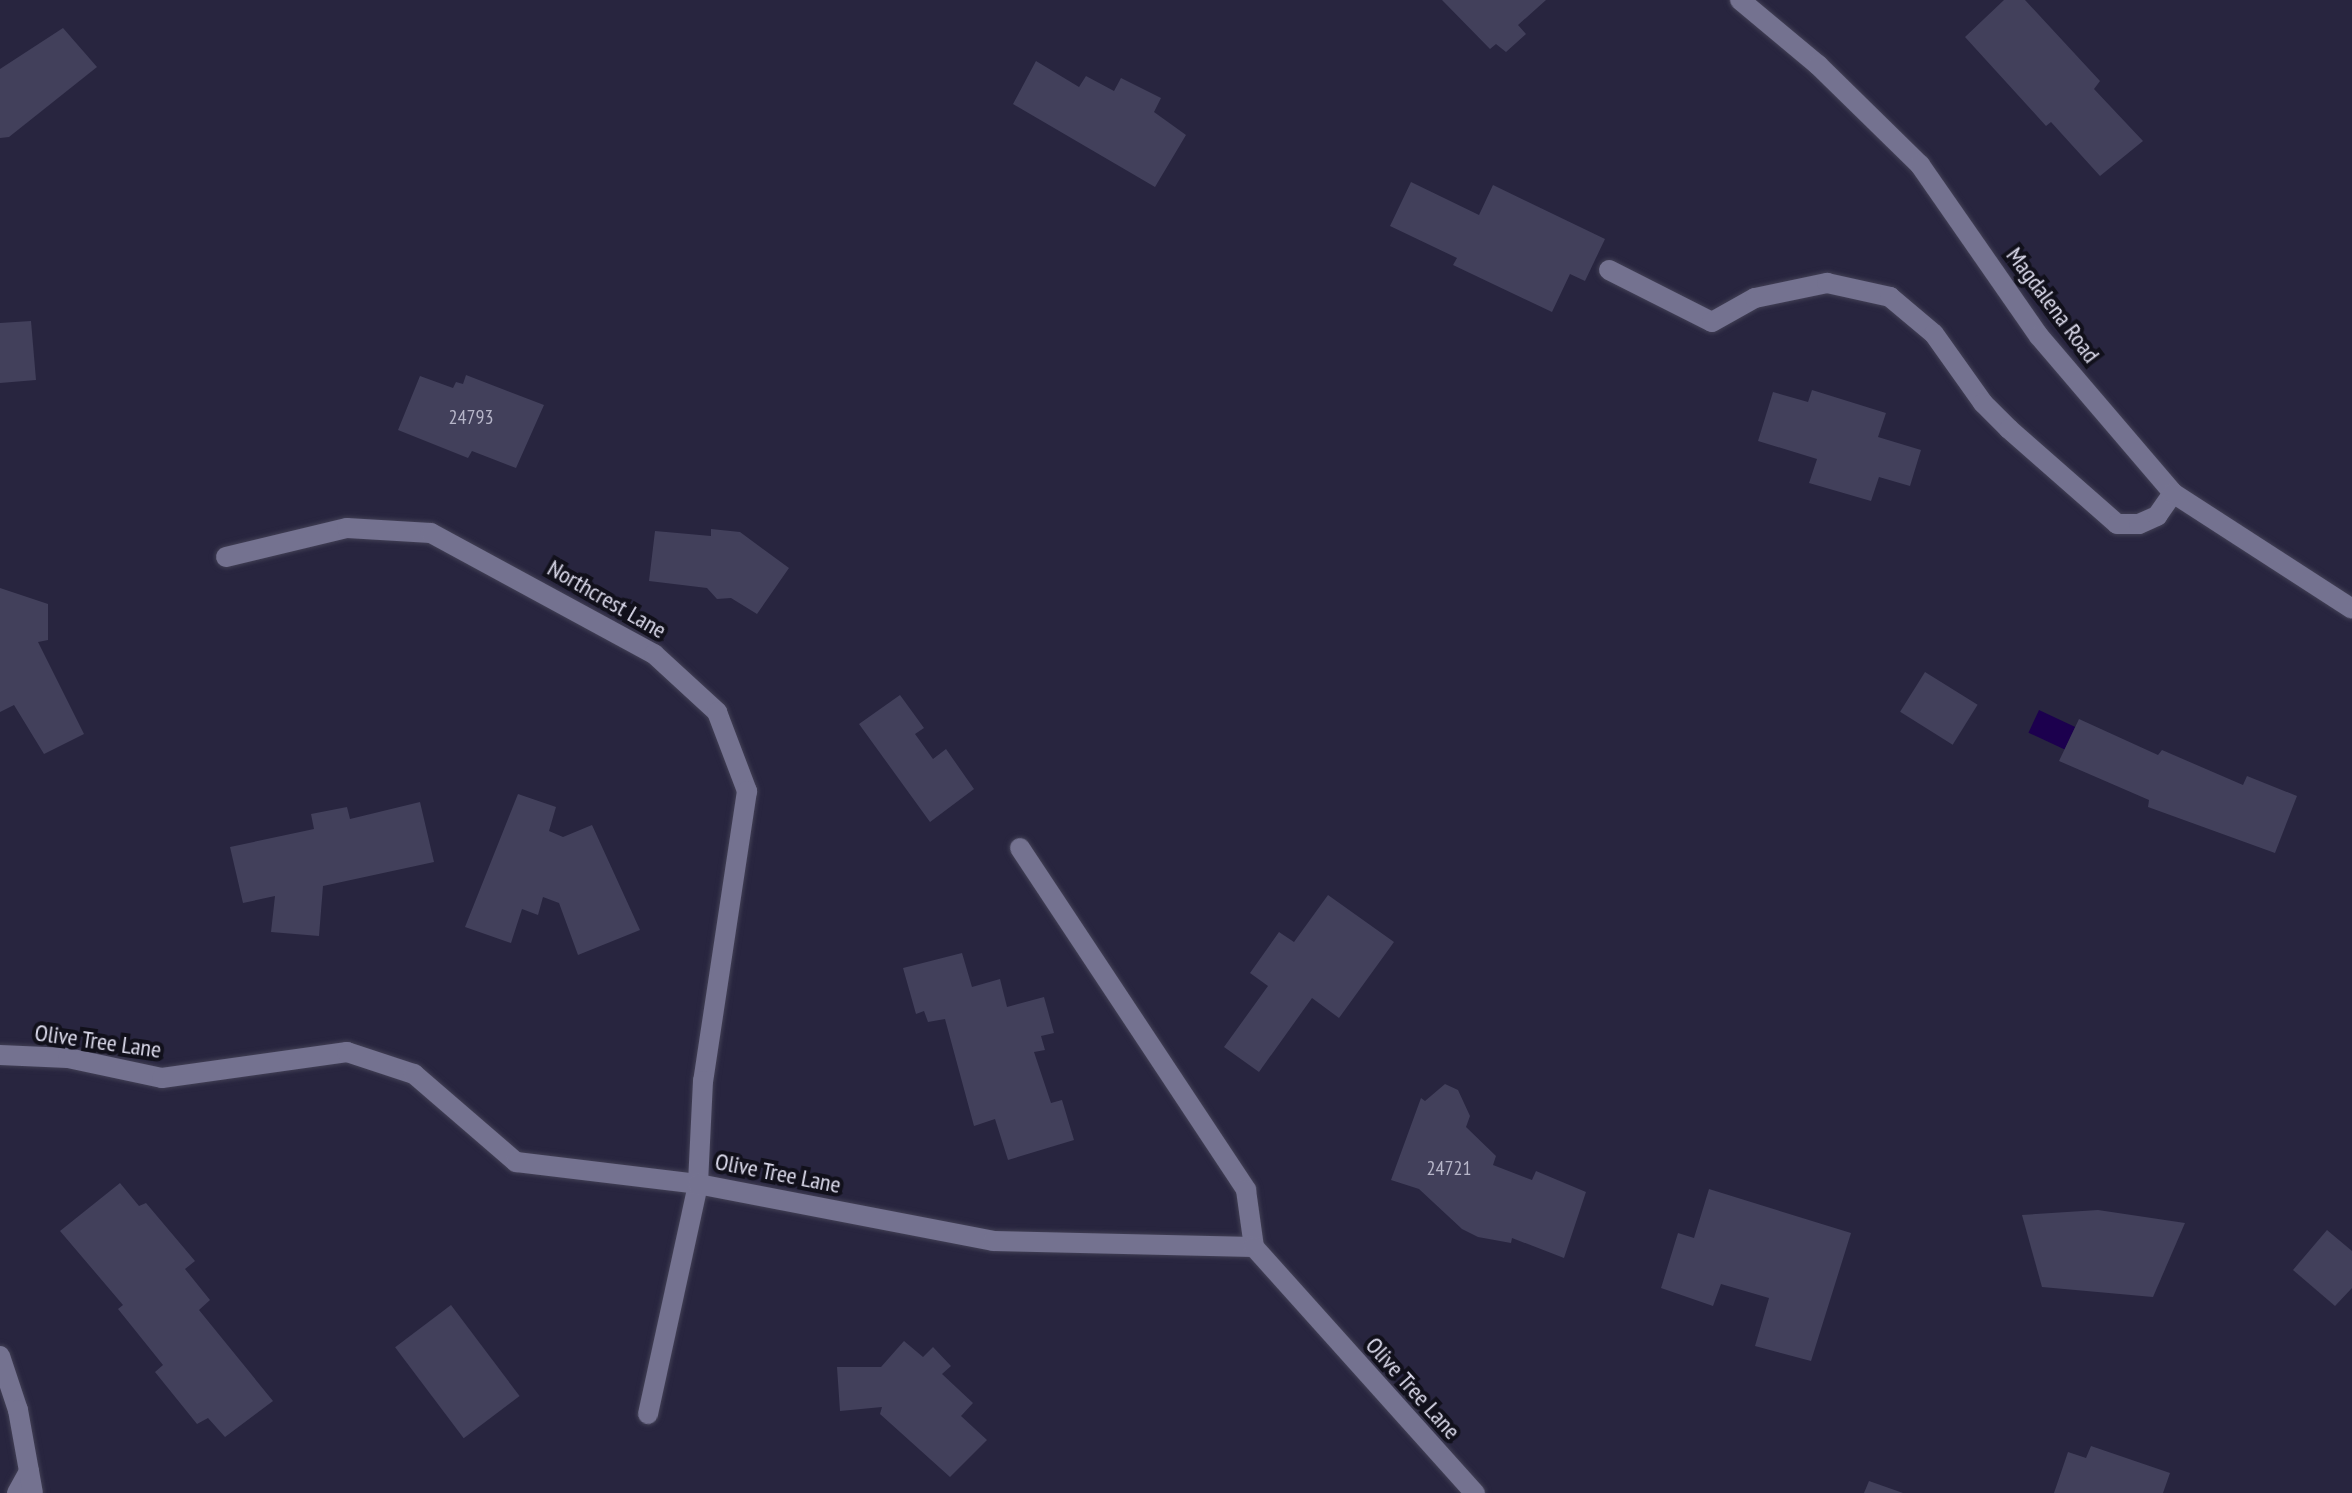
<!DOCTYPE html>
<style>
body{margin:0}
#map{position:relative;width:2352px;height:1493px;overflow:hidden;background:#28253f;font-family:"PT Sans Narrow",sans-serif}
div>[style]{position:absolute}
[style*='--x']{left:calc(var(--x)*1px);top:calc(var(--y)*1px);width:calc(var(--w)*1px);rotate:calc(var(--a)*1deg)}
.water>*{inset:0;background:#1c004e;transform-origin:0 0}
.building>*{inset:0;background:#42405b;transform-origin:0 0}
.roads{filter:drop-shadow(0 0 2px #424055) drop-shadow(0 0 2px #424055)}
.service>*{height:20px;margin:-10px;padding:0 10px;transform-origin:10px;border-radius:10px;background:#747290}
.minor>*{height:20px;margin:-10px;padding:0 10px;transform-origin:10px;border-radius:10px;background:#747290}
span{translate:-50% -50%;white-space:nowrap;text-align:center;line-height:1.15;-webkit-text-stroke:8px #11101b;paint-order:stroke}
.number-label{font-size:20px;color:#b7b6c9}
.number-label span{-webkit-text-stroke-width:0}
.street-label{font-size:24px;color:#deddee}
</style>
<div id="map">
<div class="water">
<div style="left:2039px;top:710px;width:40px;height:25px;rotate:25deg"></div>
</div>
<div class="building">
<div style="clip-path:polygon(1442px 0,1546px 0,1518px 25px,1526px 34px,1506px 52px,1496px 44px,1490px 49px)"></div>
<div style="clip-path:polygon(2004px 0,2025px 0,2100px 81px,2094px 89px,2143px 141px,2100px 176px,2051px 122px,2046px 126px,1965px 37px)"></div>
<div style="clip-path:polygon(63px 28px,97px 67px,9px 137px,0 138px,0 69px)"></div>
<div style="clip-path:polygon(1036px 61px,1079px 87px,1086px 76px,1114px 91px,1121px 78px,1161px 98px,1154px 112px,1186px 135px,1155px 187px,1013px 104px)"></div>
<div style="clip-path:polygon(1411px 182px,1479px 215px,1493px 185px,1605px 239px,1585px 281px,1570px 274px,1552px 312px,1453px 265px,1457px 258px,1390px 226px)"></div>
<div style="clip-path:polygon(31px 321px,36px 380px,0 383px,0 323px)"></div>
<div style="clip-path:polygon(466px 375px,544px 405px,516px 468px,472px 451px,468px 458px,398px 430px,420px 376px,453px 388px,456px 382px,463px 384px)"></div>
<div style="clip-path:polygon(1812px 390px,1886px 413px,1878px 437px,1921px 450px,1910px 486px,1879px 477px,1871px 501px,1809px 483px,1817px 459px,1758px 441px,1773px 392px,1808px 402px)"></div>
<div style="clip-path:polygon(711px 529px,740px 532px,789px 568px,757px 614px,731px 598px,717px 599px,707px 588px,649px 581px,655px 531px,711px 536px)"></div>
<div style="clip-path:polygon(0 588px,48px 604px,48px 640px,38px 642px,84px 734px,44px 754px,14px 705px,0 712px)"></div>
<div style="left:1925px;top:672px;width:62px;height:47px;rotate:32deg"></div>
<div style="clip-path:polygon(900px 695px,924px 728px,915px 734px,933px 759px,946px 749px,974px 789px,930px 822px,859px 724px)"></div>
<div style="clip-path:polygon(2079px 719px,2158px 755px,2162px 750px,2243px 785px,2247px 776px,2297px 796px,2275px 853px,2148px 807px,2149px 800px,2059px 761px)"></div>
<div style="clip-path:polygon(518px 794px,556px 807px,549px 831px,563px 837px,592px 825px,640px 930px,578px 955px,559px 903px,543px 897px,538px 915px,522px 909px,511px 943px,465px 927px)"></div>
<div style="clip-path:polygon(420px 802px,434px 862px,323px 886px,319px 936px,271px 932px,275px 896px,243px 903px,230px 847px,314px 829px,311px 814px,347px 807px,350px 819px)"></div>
<div style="clip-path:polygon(1328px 895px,1394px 942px,1339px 1018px,1312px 998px,1259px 1072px,1224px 1047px,1268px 986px,1250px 973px,1279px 932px,1294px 942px)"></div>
<div style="clip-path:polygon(962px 953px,972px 987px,1000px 979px,1007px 1007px,1044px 997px,1054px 1033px,1041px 1036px,1045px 1050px,1034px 1052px,1051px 1103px,1062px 1100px,1074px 1140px,1008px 1160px,995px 1119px,974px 1126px,945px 1019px,928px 1022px,924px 1011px,916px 1014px,903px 968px)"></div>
<div style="clip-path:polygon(1445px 1084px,1458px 1090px,1470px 1116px,1466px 1127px,1496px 1156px,1493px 1165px,1532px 1180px,1536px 1171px,1586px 1192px,1564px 1258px,1512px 1238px,1511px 1243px,1478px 1237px,1462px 1229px,1419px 1189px,1391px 1180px,1421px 1098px,1425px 1101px)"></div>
<div style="clip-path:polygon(120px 1183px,139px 1206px,146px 1203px,195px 1261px,185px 1269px,210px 1300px,199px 1310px,273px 1401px,225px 1437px,208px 1418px,197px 1424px,155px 1372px,163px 1365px,118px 1309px,123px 1305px,60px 1231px)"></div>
<div style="clip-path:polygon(1709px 1189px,1851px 1233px,1811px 1361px,1755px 1346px,1769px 1298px,1721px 1284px,1713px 1306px,1661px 1288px,1678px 1233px,1694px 1238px)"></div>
<div style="clip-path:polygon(2098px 1210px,2185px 1223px,2153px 1297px,2042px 1287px,2022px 1215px)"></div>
<div style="clip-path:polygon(2327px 1230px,2352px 1251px,2352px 1288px,2335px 1306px,2293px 1270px)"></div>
<div style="left:451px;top:1305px;width:114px;height:70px;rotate:53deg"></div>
<div style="clip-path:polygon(904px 1341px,923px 1357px,933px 1347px,951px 1366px,942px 1374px,973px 1403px,961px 1416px,987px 1440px,950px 1477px,880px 1414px,882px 1407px,840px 1411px,837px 1367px,881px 1367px)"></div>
<div style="clip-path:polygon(2091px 1446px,2170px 1473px,2163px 1493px,2054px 1493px,2068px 1452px,2086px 1458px)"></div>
<div style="clip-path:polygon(1869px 1481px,1903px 1493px,1864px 1493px)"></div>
</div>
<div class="roads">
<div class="service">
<div style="--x:1609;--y:270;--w:115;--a:26.8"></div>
<div style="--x:1712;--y:322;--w:49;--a:-29.2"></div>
<div style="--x:1755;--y:298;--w:74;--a:-11.8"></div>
<div style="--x:1827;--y:283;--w:65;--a:12.5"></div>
<div style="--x:1890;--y:297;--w:57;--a:40.1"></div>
<div style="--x:1934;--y:334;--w:85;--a:54.6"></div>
<div style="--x:1983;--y:403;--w:37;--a:45"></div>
<div style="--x:2009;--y:429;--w:144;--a:41.3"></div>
<div style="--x:2117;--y:524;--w:22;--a:0"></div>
<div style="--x:2139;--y:524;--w:20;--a:-24"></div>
<div style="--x:2157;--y:516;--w:28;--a:-55"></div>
<div style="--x:1020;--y:848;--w:410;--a:56.5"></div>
<div style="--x:1246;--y:1190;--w:58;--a:82"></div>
<div style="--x:648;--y:1414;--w:235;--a:-77.7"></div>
<div style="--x:17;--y:1493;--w:25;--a:-61"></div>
</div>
<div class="minor">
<div style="--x:1740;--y:0;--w:102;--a:39.8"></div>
<div style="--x:1818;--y:65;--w:143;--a:44.4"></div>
<div style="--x:1920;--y:165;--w:208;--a:55.2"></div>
<div style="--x:2039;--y:336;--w:206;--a:49.5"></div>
<div style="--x:2173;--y:493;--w:213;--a:32.9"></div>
<div style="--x:226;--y:557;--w:124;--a:-13.5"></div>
<div style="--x:347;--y:528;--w:84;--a:3.4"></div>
<div style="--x:431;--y:533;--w:254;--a:28.5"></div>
<div style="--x:654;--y:654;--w:86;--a:42.6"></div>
<div style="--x:717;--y:712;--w:85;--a:69.2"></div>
<div style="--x:747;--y:791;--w:293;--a:98.6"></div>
<div style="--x:703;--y:1081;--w:103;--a:92.8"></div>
<div style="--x:0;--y:1055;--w:68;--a:2.5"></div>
<div style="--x:68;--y:1058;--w:96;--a:12"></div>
<div style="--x:162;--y:1078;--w:187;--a:-8"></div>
<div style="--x:347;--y:1052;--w:71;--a:18.2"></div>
<div style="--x:414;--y:1074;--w:135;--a:40.8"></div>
<div style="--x:516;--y:1162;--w:183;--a:6.9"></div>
<div style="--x:698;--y:1184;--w:300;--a:10.9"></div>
<div style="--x:993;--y:1241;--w:261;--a:1.3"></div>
<div style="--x:1254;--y:1247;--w:331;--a:48.1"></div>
<div style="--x:0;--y:1356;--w:57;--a:71.6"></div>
<div style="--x:18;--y:1410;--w:84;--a:79.8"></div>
</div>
</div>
<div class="number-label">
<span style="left:471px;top:417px">24793</span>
<span style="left:1449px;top:1168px">24721</span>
</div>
<div class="street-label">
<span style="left:2053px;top:305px;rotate:53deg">Magdalena Road</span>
<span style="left:607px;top:599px;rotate:30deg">Northcrest Lane</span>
<span style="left:98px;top:1041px;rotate:8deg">Olive Tree Lane</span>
<span style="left:778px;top:1173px;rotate:11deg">Olive Tree Lane</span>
<span style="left:1413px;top:1388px;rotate:48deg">Olive Tree Lane</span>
</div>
</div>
